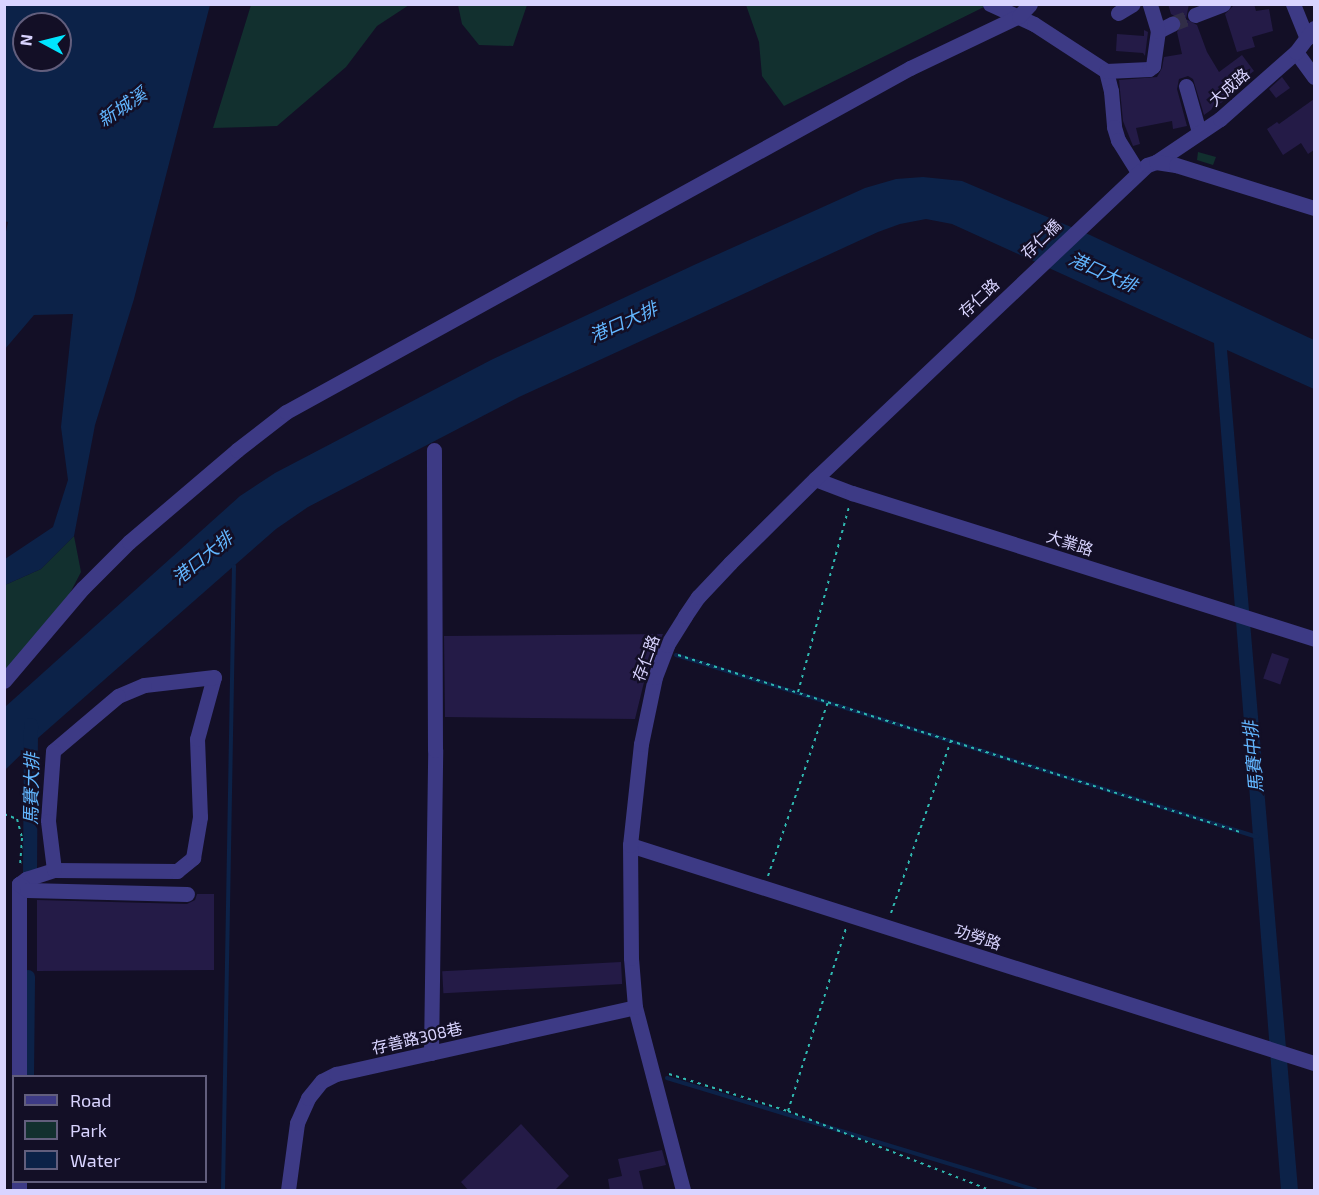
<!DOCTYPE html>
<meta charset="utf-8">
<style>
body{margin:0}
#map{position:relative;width:1319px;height:1195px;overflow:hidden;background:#130f26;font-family:"Exo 2","Noto Sans TC",sans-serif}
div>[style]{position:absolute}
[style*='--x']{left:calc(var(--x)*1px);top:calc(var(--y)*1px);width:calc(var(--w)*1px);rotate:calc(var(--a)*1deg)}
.green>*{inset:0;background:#12302f}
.water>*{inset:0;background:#0c2248}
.stream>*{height:4px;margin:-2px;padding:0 2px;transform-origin:2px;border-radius:2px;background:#0c2248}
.canal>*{height:14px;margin:-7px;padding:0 7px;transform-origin:7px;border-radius:7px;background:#0c2248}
.building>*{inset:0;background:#241b47;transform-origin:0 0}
.minor-tunnel>*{height:15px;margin-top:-7.5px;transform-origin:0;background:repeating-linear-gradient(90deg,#312d47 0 15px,transparent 0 23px)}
.path>*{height:2px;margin-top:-1px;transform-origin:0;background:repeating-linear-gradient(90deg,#2fb8b0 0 3px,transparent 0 7.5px)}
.minor>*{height:15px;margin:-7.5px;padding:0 7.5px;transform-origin:7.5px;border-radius:7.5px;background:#3d3a85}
span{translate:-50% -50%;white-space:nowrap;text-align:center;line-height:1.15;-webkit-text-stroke:5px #130f26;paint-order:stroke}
.street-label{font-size:16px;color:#d9d4ff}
.water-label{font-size:18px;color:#62b6ff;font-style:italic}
.frame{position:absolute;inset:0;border:6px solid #d9d4ff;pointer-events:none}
.legend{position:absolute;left:12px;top:1075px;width:195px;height:108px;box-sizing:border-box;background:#130f26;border:2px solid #625e7d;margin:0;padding:8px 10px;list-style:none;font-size:18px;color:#d9d4ff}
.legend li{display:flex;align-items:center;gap:12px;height:30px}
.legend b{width:30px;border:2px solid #625e7d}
.north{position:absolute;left:12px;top:12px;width:60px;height:60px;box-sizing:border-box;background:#130f26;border:2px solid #625e7d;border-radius:50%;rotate:277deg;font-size:16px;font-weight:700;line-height:24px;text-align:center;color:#d9d4ff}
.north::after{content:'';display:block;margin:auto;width:21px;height:27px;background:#00e5ff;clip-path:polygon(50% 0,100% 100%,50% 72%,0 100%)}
</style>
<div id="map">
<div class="green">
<div style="clip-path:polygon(251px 5px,251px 4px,409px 5px,377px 26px,346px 67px,277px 126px,213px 128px)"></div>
<div style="clip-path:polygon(458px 5px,527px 5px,513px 46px,479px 45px,462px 24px)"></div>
<div style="clip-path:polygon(746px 5px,988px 5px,784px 106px,762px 76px,759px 42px)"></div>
<div style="clip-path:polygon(1198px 152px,1216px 157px,1213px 165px,1197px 160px)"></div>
<div style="clip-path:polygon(74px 536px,81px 572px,69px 595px,5px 672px,5px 585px,41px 569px)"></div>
</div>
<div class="water">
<div style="clip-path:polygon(evenodd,5px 4px,210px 5px,134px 299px,95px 425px,74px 536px,41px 569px,5px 585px,5px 559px,53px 527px,68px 480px,61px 427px,73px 314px,34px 315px,5px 349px,4px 241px,8px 222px,4px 221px,5px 4px,24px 24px,60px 24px,60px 60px,24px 60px,24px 24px)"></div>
<div style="clip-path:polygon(923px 177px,962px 181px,1090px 235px,1314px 340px,1314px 389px,1227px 350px,1298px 1190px,1281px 1190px,1214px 343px,952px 224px,926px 219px,900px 224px,878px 232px,519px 397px,308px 507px,276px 529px,38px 738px,5px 770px,5px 707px,240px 496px,275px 473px,491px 360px,694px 265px,865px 188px,896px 179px)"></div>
</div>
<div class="stream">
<div style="--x:676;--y:655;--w:609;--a:17.39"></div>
<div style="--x:667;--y:1078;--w:385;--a:16.9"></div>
<div style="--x:223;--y:1190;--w:624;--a:-88.99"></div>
</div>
<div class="canal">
<div style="--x:30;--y:873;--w:148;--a:-89.6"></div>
<div style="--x:27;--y:1076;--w:99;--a:-89.4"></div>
</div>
<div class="building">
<div style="clip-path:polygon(1168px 4px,1189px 4px,1186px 19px,1197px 25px,1207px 52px,1219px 72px,1242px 55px,1254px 71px,1234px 86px,1237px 91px,1232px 95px,1204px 115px,1193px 79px,1188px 76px,1179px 79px,1177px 89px,1187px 126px,1173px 129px,1172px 121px,1136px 128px,1140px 144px,1133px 146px,1123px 121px,1119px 80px,1157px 77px,1162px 68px,1164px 57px,1182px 54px,1177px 32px,1182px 25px,1181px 20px,1171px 14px)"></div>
<div style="clip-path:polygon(1239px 4px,1254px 4px,1256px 11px,1269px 9px,1273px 31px,1252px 37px,1255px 47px,1237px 52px,1225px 14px,1233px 6px)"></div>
<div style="clip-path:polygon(1144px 30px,1148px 32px,1145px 56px,1143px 53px,1116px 51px,1117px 34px,1144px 36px)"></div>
<div style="clip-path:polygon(1282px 77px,1290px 88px,1276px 98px,1269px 89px)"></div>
<div style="clip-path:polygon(1314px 99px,1314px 150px,1308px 154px,1301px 143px,1283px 155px,1267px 129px,1277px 122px,1279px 124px)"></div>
<div style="clip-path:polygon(663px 634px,646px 674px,635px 719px,445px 717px,444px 636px)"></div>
<div style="left:1272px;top:653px;width:18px;height:27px;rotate:19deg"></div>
<div style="clip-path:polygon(197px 894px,214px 894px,214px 970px,37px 971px,37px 900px,187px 904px,195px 900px)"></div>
<div style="left:621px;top:962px;width:22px;height:179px;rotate:87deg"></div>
<div style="clip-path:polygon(521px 1124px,569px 1176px,554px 1191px,469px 1191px,461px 1182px)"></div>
<div style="clip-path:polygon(662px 1150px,666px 1165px,639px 1171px,644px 1191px,610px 1191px,608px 1179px,622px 1176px,618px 1159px)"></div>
</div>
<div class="minor-tunnel">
<div style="--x:1172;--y:24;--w:25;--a:-21"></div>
</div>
<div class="path">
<div style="--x:678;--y:655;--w:592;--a:17.49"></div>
<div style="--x:798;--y:692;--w:192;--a:-74.6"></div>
<div style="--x:4;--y:814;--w:14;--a:21"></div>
<div style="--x:17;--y:819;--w:20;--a:75"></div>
<div style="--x:22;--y:838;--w:30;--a:94"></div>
<div style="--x:768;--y:876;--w:184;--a:-71"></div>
<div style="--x:891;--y:913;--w:182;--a:-70.8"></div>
<div style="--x:669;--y:1074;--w:125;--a:17.3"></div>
<div style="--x:788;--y:1111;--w:217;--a:21.4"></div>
<div style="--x:788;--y:1111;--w:192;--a:-72.4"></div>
</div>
<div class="minor">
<div style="--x:990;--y:4;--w:48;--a:24.4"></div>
<div style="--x:1034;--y:24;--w:86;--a:33.1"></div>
<div style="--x:1106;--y:71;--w:21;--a:76"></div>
<div style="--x:1111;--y:91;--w:36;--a:85"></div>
<div style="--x:1114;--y:127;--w:14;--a:73"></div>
<div style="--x:1118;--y:140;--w:38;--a:58"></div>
<div style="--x:1293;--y:4;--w:37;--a:68"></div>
<div style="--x:1118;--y:13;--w:17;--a:-31"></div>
<div style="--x:1195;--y:15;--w:30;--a:-21"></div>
<div style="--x:1158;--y:31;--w:16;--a:-27"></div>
<div style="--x:1296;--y:52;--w:31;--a:54"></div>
<div style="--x:1106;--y:71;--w:43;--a:-2.7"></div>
<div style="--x:1149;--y:69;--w:5;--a:-37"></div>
<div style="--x:1153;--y:66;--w:35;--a:-82"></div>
<div style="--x:1158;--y:31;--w:28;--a:-107"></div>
<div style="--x:1186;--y:86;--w:48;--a:74.2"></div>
<div style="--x:1156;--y:162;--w:77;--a:-33.9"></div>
<div style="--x:1220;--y:119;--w:101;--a:-41.4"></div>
<div style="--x:1296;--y:52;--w:30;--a:-53"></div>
<div style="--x:815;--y:479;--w:40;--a:21"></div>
<div style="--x:852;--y:493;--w:485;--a:17.5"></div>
<div style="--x:4;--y:681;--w:122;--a:-49.7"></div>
<div style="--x:83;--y:588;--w:65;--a:-45"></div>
<div style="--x:129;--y:542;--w:142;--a:-40.4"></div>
<div style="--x:237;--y:450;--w:62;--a:-37.8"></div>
<div style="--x:286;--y:412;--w:713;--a:-28.87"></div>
<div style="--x:910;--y:68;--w:121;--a:-25.5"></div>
<div style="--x:1019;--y:16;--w:16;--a:-47"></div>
<div style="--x:630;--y:845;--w:718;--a:17.68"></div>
<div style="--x:19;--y:884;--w:9;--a:-36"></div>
<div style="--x:26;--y:879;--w:29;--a:-18"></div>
<div style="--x:54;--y:870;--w:123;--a:0.5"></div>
<div style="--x:177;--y:871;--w:21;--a:-39"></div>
<div style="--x:193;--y:858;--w:42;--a:-80.3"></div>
<div style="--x:200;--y:817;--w:78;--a:-92.2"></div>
<div style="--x:197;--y:739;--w:64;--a:-74.7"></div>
<div style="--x:214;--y:677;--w:70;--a:173.5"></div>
<div style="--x:144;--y:685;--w:28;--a:157"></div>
<div style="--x:118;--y:696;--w:85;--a:139.8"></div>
<div style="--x:53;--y:751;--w:70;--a:94.1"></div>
<div style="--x:48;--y:821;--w:49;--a:83"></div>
<div style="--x:19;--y:884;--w:192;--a:90"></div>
<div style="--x:19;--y:884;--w:10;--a:37"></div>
<div style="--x:27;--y:890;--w:160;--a:1.4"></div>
<div style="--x:431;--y:1053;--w:303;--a:-89.2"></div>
<div style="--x:435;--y:750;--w:300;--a:-90.2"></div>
<div style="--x:19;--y:1182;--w:8;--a:90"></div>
<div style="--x:288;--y:1190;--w:68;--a:-82.3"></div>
<div style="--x:297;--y:1123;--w:27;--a:-66"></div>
<div style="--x:308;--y:1098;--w:22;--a:-51"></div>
<div style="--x:322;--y:1081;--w:16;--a:-27"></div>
<div style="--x:336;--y:1074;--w:306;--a:-12.6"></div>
<div style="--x:683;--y:1190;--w:189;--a:-104.7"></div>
<div style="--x:635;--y:1007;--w:49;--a:-94.7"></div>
<div style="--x:631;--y:958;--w:113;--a:-90.5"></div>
<div style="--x:630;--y:845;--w:102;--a:-83.8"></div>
<div style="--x:641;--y:744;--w:68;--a:-78.2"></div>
<div style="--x:655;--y:677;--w:34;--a:-69"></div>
<div style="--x:667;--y:645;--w:34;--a:-58"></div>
<div style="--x:685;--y:616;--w:23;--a:-56"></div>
<div style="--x:698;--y:597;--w:47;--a:-46.7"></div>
<div style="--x:730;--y:563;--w:120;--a:-44.7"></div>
<div style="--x:815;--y:479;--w:457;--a:-43.4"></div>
<div style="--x:1147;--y:165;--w:9;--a:-18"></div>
<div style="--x:1156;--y:162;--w:20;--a:9"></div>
<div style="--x:1176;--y:165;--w:145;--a:17.3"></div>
</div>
<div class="street-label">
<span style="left:1229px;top:87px;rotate:-41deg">大成路</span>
<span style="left:1041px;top:239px;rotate:-44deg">存仁橋</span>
<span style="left:979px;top:298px;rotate:-43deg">存仁路</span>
<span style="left:1070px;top:543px;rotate:18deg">大業路</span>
<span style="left:646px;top:658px;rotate:-70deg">存仁路</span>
<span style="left:978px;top:937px;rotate:18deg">功勞路</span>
<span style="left:417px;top:1038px;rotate:-13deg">存善路308巷</span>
</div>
<div class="water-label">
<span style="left:122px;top:107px;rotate:-34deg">新城溪</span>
<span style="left:1103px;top:272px;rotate:24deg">港口大排</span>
<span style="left:623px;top:322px;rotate:-24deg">港口大排</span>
<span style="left:202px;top:558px;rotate:-39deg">港口大排</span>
<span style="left:1253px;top:757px;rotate:-95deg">馬賽中排</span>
<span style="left:31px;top:789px;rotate:-89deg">馬賽大排</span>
</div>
<div class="frame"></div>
<ul class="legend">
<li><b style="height:8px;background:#3d3a85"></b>Road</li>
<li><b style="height:16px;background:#12302f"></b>Park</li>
<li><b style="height:16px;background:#0c2248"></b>Water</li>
</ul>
<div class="north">N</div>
</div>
